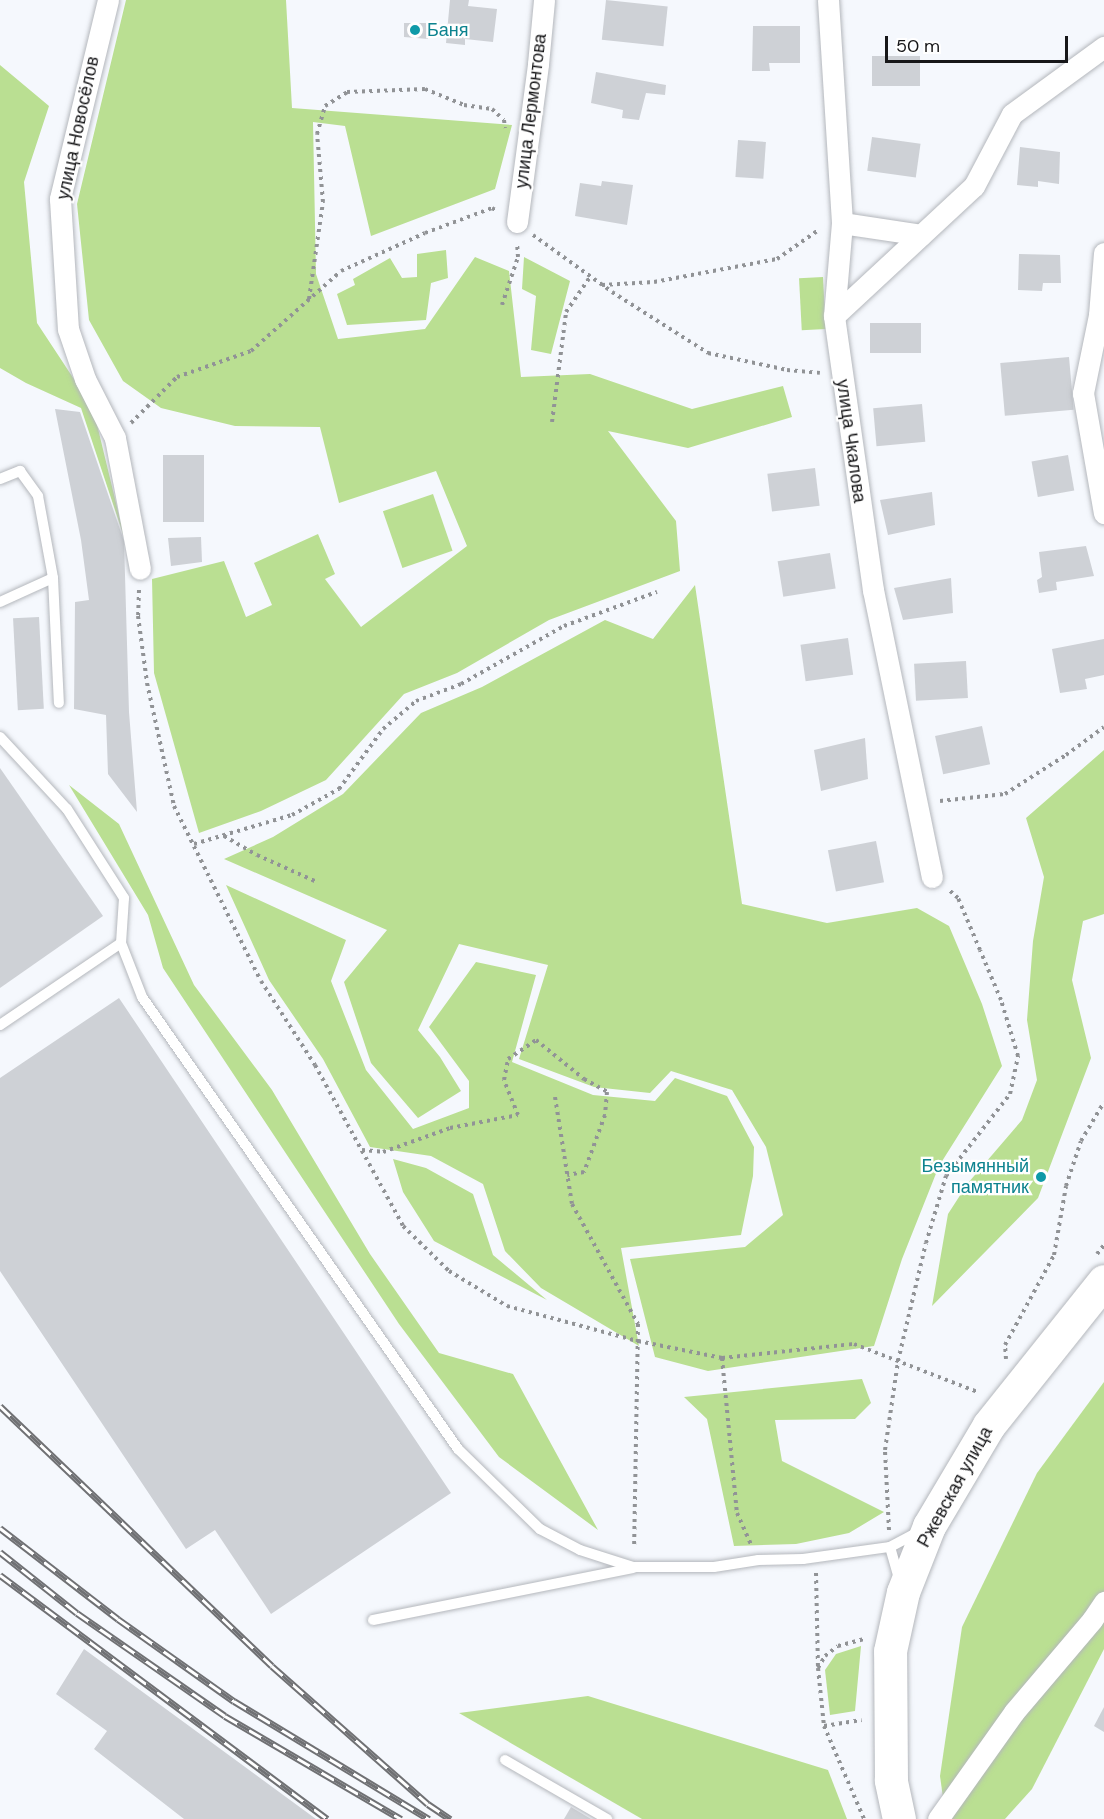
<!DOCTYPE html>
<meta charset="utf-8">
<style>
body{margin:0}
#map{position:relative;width:1104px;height:1819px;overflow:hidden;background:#f5f8fd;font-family:"DM Sans",sans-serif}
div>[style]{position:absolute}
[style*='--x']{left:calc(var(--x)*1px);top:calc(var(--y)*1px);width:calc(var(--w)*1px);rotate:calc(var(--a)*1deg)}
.green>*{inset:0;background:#badf92;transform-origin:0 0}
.building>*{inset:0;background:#ced1d6;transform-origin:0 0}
.path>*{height:4px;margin-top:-2px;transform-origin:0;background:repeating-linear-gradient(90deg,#919396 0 3px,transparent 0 7.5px)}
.roads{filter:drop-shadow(0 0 2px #b4b7bc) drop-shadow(0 0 2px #b4b7bc)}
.service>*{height:10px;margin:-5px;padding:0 5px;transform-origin:5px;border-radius:5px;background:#fff}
.minor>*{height:21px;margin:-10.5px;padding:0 10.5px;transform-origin:10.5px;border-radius:10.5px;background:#fff}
.primary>*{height:33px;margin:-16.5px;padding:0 16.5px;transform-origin:16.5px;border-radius:16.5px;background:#fff}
.rail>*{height:7px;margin-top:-3.5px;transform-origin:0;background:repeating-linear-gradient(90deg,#fff 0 14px,#707174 0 28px);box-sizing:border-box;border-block:2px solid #707174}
.dots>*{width:16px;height:16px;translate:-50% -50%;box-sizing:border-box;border:3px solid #fff;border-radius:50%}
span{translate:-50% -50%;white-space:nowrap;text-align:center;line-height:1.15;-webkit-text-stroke:4.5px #fff;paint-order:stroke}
.culture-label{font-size:18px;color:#0d838f}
.left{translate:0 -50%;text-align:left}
.right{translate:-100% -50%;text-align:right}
.street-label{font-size:18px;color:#171719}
.scale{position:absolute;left:885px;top:36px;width:183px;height:27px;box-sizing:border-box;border:3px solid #171719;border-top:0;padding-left:8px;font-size:18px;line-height:21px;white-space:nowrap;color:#171719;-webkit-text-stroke:4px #fff;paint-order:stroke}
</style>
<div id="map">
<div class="green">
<div style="clip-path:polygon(126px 0,286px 0,292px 108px,512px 125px,495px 189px,371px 236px,345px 126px,313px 122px,316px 274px,338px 339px,425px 329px,475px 257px,509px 271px,521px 377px,590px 374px,692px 409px,783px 386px,792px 417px,688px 448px,608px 431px,676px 521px,680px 571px,549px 620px,457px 673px,404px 694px,326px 780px,261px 811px,199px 833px,154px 673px,152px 579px,224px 561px,246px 617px,272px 605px,254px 563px,318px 534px,335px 574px,325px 579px,361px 627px,467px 546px,436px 471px,339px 503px,320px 427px,235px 426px,161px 408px,123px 381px,89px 320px,77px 204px)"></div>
<div style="clip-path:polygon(0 65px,49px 106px,24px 182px,37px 323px,93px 408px,125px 540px,81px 408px,26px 383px,0 368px)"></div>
<div style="clip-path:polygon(446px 250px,448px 278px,431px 283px,426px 320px,347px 325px,337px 294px,355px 285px,353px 279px,390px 258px,402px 278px,417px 277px,417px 254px)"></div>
<div style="clip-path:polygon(524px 257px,570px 281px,551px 354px,531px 350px,536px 296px,522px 289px)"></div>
<div style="left:823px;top:277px;width:52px;height:24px;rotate:87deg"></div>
<div style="left:433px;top:494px;width:60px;height:53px;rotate:71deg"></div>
<div style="clip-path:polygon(695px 585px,742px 904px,827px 923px,917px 908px,949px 926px,982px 1004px,1002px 1066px,939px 1166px,902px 1259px,874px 1346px,708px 1371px,655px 1357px,630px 1259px,745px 1247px,783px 1215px,766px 1147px,732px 1090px,671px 1071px,650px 1093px,594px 1087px,519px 1059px,548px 965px,459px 944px,418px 1030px,440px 1057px,461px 1091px,418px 1118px,371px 1063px,344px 982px,387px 930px,224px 859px,273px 837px,343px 794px,421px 713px,482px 687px,605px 620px,653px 639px)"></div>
<div style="clip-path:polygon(1104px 750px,1104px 914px,1083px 921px,1072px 980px,1091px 1058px,1038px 1198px,932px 1306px,948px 1214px,968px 1183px,1022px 1120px,1037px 1080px,1027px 1020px,1033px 941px,1044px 877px,1026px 818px)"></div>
<div style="clip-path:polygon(69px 785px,119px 824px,194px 985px,272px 1090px,370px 1254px,439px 1353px,513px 1374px,598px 1530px,499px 1457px,399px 1324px,163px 968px,148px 915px)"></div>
<div style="clip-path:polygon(226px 885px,346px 940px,331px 981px,366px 1070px,413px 1129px,469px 1108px,469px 1081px,429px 1027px,476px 962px,536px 975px,512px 1062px,593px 1095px,655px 1101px,675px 1078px,727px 1096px,754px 1147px,753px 1176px,741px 1235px,621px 1248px,639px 1346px,541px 1288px,505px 1251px,483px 1184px,431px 1156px,370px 1147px,323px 1059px,269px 980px)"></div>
<div style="clip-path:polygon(393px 1159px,426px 1168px,473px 1194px,493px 1255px,547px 1300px,434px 1241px,403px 1192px)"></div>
<div style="clip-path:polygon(862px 1379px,871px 1403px,855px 1419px,775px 1420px,782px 1461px,884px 1512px,849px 1533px,796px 1544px,734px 1546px,707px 1419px,684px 1397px)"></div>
<div style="clip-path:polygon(1104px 1382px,1104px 1649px,1032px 1789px,1005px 1819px,946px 1819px,940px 1776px,962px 1627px,1037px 1473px)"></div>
<div style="clip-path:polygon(861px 1646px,855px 1711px,830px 1715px,825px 1670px,836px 1654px)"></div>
<div style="clip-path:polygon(588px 1696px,828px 1770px,847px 1819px,642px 1819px,459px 1713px)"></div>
</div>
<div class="building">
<div style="clip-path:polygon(450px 0,469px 0,468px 6px,497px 9px,493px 42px,465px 39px,465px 45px,446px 43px)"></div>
<div style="left:606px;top:0;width:62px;height:40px;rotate:6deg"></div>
<div style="clip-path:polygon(404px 23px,426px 23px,428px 39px,404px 37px)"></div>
<div style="clip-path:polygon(753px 26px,800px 26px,800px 63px,769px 63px,770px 71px,752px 71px)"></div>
<div style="left:872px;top:56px;width:48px;height:30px"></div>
<div style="clip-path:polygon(596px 72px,666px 85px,665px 95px,646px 93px,639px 120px,622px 118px,623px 110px,591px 103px)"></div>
<div style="left:872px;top:137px;width:49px;height:34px;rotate:8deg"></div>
<div style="left:738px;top:140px;width:28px;height:37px;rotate:4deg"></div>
<div style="clip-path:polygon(1020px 147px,1060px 152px,1059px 184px,1038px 181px,1038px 187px,1017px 185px)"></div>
<div style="clip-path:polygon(602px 181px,633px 185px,627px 225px,575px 216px,580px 183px,601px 186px)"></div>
<div style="clip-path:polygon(1019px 254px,1060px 255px,1061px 283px,1043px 283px,1042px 291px,1018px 290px)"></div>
<div style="left:870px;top:323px;width:51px;height:30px"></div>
<div style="left:1069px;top:357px;width:53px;height:69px;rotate:85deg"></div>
<div style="left:922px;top:404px;width:38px;height:49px;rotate:85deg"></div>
<div style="clip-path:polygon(55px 409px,80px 412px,124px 541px,129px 712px,137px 812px,108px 774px,106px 715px,74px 709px,75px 602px,89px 600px,81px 540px)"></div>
<div style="left:163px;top:455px;width:41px;height:67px"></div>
<div style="left:1068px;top:455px;width:36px;height:37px;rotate:80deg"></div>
<div style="left:815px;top:468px;width:38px;height:48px;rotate:83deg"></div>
<div style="clip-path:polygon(932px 492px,935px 525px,888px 535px,880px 500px)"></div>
<div style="clip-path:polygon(201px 537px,202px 562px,171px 566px,168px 538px)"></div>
<div style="clip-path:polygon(1086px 546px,1094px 576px,1056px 582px,1057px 590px,1039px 593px,1037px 580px,1042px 577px,1039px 552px)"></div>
<div style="left:830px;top:553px;width:36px;height:53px;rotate:81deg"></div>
<div style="clip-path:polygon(951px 578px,953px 613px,903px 620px,894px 588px)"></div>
<div style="left:39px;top:617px;width:92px;height:26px;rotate:87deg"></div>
<div style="left:848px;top:638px;width:37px;height:48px;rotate:82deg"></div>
<div style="clip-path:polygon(1104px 639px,1104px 675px,1085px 679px,1087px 689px,1060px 693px,1052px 649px)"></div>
<div style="left:966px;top:661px;width:37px;height:52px;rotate:87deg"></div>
<div style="left:982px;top:726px;width:39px;height:48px;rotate:78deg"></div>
<div style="clip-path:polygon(865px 738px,868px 779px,821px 791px,814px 750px)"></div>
<div style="clip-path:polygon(0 768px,103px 916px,0 988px)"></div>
<div style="left:876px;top:841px;width:42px;height:49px;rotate:79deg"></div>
<div style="clip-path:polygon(119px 998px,451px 1493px,271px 1614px,215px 1530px,186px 1549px,0 1271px,0 1078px)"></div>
<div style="clip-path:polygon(84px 1649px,316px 1819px,184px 1819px,94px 1749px,107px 1731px,56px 1694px)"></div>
<div style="clip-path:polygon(1104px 1707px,1104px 1732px,1094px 1726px)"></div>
<div style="clip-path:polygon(571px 1807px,591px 1819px,564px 1819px)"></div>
</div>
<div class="path">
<div style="--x:533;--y:235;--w:97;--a:35.8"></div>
<div style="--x:612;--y:292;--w:114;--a:32.4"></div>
<div style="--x:708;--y:353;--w:81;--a:12.1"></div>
<div style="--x:787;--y:370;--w:33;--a:5"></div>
<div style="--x:602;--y:285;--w:52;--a:-3.3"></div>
<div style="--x:654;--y:282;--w:125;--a:-10.6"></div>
<div style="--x:777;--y:259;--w:52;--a:-34.9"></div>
<div style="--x:309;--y:299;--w:98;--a:-81.8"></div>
<div style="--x:323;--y:202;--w:68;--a:-95"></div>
<div style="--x:317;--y:134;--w:29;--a:-74"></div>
<div style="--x:325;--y:106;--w:26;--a:-32"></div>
<div style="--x:347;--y:92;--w:78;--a:-2.2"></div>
<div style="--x:425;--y:89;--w:42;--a:22.3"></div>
<div style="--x:464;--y:105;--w:28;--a:8"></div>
<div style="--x:492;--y:109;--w:16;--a:43"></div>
<div style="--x:504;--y:120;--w:8;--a:83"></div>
<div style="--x:502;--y:305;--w:51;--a:-71.6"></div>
<div style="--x:518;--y:257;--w:13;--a:-94"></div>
<div style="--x:552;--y:422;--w:111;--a:-82.7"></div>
<div style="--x:566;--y:312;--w:42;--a:-55.6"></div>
<div style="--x:131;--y:423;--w:65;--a:-45"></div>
<div style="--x:177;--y:377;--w:78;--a:-19.4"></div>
<div style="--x:251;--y:351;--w:120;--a:-41.6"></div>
<div style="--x:341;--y:271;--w:92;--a:-24.3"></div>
<div style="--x:425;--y:233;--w:72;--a:-20.5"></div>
<div style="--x:492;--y:208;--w:6;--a:31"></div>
<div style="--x:139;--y:590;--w:26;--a:92"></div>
<div style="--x:138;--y:616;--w:68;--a:82.3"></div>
<div style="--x:147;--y:683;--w:126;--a:77.6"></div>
<div style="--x:174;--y:806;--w:195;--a:63.6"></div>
<div style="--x:261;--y:981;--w:100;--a:57.3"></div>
<div style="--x:315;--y:1065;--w:183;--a:61.3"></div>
<div style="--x:403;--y:1226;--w:64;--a:44.4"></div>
<div style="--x:449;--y:1271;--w:68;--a:31.1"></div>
<div style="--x:507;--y:1306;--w:136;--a:15"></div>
<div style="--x:638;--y:1341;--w:86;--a:11.4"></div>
<div style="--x:722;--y:1358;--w:156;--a:84.5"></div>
<div style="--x:737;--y:1513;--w:36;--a:66"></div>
<div style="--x:940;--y:801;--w:65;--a:-6.1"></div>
<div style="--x:1005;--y:794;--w:72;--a:-32.6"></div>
<div style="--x:1066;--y:755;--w:47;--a:-36.4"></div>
<div style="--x:224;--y:836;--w:38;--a:30"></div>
<div style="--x:257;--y:855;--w:66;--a:24.2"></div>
<div style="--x:194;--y:844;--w:102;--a:-16.5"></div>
<div style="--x:292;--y:815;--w:54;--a:-29"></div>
<div style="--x:339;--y:789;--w:74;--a:-53.7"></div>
<div style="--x:383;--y:729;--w:43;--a:-40.3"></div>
<div style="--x:416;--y:701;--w:48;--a:-20.7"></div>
<div style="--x:461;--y:684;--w:118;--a:-29.4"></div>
<div style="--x:564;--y:626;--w:99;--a:-20.1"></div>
<div style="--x:555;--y:1097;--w:108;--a:81"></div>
<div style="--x:572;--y:1204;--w:137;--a:61.2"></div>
<div style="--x:638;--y:1324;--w:225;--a:91"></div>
<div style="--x:362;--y:1150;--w:21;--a:5"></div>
<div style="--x:383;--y:1152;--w:71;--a:-19.7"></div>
<div style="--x:450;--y:1128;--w:69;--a:-10.8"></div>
<div style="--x:518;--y:1115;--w:38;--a:-112"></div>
<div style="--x:504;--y:1080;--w:21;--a:-79"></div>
<div style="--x:508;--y:1059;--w:34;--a:-34"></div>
<div style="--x:536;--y:1040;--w:62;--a:39.1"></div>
<div style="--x:584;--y:1079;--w:26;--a:29"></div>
<div style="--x:607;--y:1092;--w:23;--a:95"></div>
<div style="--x:605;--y:1115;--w:61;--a:110.2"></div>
<div style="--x:584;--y:1172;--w:17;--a:170"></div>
<div style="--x:1097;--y:1254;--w:11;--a:-52"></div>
<div style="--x:722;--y:1358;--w:133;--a:-6.1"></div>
<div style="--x:854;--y:1344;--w:133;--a:21.2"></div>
<div style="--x:1006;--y:1359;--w:14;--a:-94"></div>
<div style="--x:1005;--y:1345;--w:102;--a:-61.4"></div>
<div style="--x:1054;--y:1255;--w:70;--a:-80.1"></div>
<div style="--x:1066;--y:1186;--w:47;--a:-71.6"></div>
<div style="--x:1081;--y:1141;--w:45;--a:-59.5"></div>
<div style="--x:889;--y:1530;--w:80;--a:-92.9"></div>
<div style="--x:885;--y:1450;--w:90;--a:-81.7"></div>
<div style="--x:898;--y:1361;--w:121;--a:-76.7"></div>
<div style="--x:926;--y:1243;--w:70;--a:-73.4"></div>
<div style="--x:946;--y:1176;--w:104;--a:-52"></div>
<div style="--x:1010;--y:1094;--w:39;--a:-78"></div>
<div style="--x:1018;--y:1056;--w:59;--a:-106.9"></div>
<div style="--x:1001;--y:1000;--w:54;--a:-112.8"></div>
<div style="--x:980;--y:950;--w:56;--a:-112.9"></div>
<div style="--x:958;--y:898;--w:12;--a:-138"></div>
<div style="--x:816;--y:1573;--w:95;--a:88.8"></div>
<div style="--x:818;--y:1668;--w:58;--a:84.1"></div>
<div style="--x:824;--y:1726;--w:101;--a:66.7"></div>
<div style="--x:818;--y:1668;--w:14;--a:-60"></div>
<div style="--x:825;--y:1656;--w:16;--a:-38"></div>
<div style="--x:838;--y:1646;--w:28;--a:-15"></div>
<div style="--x:824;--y:1726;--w:38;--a:-9"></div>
</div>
<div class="roads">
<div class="service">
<div style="--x:0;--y:479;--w:22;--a:-22"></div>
<div style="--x:20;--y:471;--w:31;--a:54"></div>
<div style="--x:38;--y:496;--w:83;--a:79.6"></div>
<div style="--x:53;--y:578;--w:125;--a:87.3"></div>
<div style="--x:0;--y:602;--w:58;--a:-24.4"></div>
<div style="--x:0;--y:737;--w:98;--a:47.1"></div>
<div style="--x:67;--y:809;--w:106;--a:57.4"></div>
<div style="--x:124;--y:898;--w:45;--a:93.8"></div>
<div style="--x:121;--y:943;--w:58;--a:68.7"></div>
<div style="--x:142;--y:997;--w:552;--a:55.04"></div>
<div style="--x:458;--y:1449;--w:115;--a:44.3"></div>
<div style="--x:540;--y:1529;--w:45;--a:27.7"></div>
<div style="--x:580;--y:1550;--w:56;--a:17.8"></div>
<div style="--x:633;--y:1567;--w:81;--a:0"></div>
<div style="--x:714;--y:1567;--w:45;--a:-9"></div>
<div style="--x:758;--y:1560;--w:45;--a:-1.3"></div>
<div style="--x:803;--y:1559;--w:88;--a:-7.9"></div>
<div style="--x:890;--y:1547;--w:32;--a:-28"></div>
<div style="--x:0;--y:1025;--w:146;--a:-34.1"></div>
<div style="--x:890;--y:1547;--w:32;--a:74"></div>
<div style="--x:373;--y:1620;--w:265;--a:-11.3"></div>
<div style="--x:505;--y:1760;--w:118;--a:30"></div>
</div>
<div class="minor">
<div style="--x:108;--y:0;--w:205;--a:103.6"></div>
<div style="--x:60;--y:199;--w:130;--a:86.5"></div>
<div style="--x:68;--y:329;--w:53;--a:71.2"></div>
<div style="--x:85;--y:379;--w:66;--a:63"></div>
<div style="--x:115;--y:438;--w:133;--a:79.2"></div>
<div style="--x:828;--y:0;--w:223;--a:86.4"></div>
<div style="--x:842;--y:223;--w:93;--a:94.9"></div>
<div style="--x:834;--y:316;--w:277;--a:81.9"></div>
<div style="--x:873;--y:590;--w:293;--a:78.4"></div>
<div style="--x:517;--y:222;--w:159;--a:-82.4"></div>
<div style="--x:538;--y:64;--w:64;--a:-84.6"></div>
<div style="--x:842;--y:223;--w:80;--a:8.6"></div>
<div style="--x:1104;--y:253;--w:62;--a:94.6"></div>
<div style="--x:1099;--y:315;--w:80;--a:101.6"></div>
<div style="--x:1083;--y:393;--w:122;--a:80.1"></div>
<div style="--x:834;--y:316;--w:191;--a:-42.9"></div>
<div style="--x:974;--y:186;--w:81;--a:-62.2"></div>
<div style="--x:1012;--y:114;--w:114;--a:-36.1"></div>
<div style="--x:938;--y:1819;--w:131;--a:-54.6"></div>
<div style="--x:1014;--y:1712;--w:121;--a:-49.7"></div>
<div style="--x:1092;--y:1620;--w:22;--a:-56"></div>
</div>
<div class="primary">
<div style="--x:899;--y:1819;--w:40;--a:-102"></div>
<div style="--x:891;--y:1780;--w:129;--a:-90.4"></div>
<div style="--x:890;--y:1651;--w:60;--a:-77.6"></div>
<div style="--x:903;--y:1592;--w:71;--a:-68.5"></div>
<div style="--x:929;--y:1526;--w:117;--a:-59.3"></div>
<div style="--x:989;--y:1425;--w:184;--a:-51.4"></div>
</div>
</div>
<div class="rail">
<div style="--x:0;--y:1406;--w:376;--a:43.7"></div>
<div style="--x:272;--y:1666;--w:208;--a:41.5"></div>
<div style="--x:428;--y:1804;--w:27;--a:34"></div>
<div style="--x:0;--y:1528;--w:149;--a:37.6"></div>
<div style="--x:118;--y:1619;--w:142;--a:35.3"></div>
<div style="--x:234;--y:1701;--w:228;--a:31.2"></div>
<div style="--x:0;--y:1552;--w:98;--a:38.4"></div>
<div style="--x:77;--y:1613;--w:180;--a:34.8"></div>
<div style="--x:225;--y:1716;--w:204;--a:30.3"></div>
<div style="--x:0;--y:1575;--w:408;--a:36.7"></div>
</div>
<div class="dots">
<div style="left:415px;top:30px;background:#0f9aa8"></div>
<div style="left:1041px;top:1177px;background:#0f9aa8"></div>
</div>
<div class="culture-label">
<span class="left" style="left:427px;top:30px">Баня</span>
<span class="right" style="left:1029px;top:1177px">Безымянный<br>памятник</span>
</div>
<div class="street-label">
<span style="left:531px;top:111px;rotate:-83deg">улица Лермонтова</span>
<span style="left:78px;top:128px;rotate:-78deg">улица Новосёлов</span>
<span style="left:851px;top:441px;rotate:82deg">улица Чкалова</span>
<span style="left:955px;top:1487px;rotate:-61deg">Ржевская улица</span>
</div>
<div class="scale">50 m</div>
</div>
